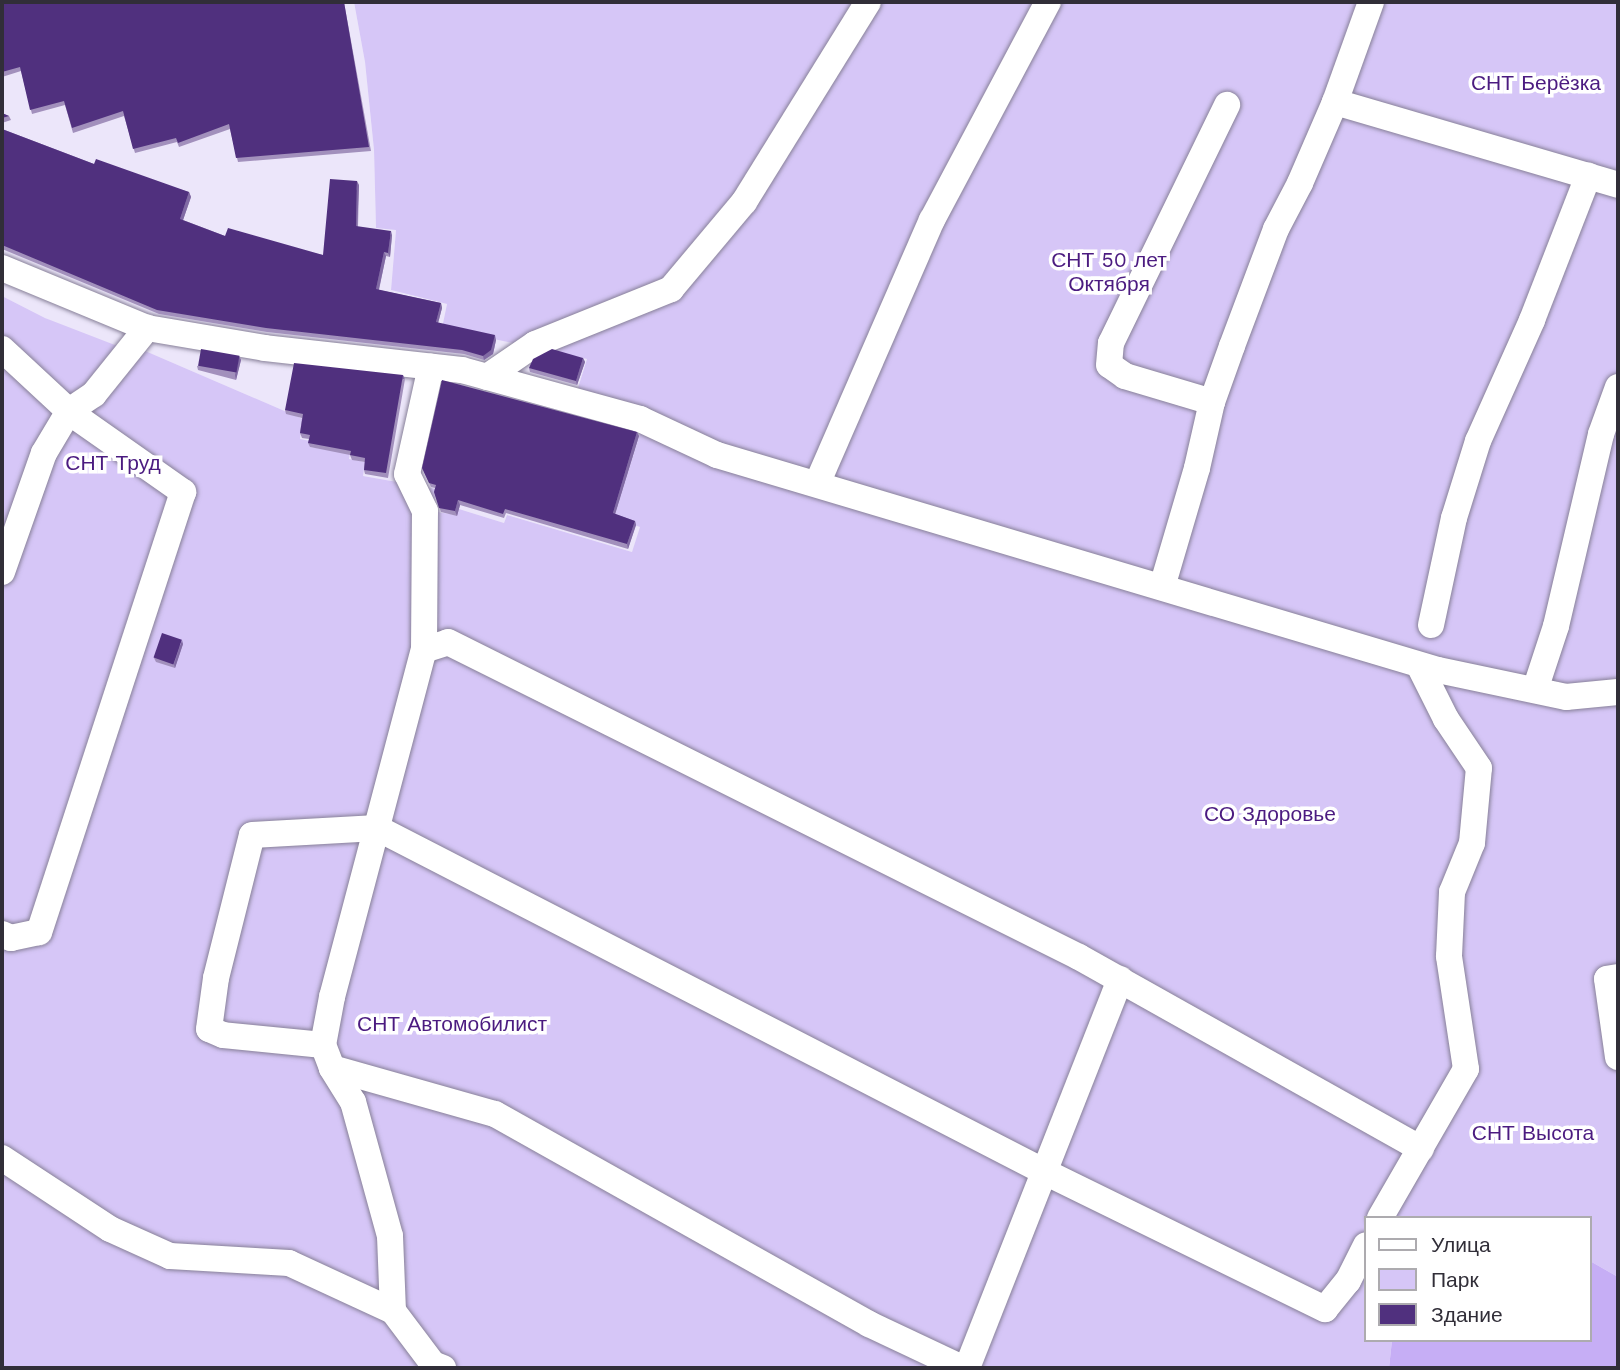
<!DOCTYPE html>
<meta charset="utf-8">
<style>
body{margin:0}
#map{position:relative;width:1620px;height:1370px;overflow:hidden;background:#f3f0fb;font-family:"Work Sans",sans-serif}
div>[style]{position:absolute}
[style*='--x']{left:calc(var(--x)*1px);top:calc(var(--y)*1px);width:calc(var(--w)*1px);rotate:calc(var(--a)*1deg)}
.built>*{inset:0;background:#ece6fa}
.green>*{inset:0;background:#d6c6f7}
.forest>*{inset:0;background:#c6aef5}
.roads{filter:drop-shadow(0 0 2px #878098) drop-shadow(0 0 2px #878098)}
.street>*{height:26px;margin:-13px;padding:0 13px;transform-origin:13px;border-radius:13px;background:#fff}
.wall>*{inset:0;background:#a290bc}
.shaded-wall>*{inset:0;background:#816aa4;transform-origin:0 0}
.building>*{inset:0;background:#50307e;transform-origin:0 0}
span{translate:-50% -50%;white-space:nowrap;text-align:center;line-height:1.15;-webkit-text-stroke:7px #fff;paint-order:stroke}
.park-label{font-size:21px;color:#4b1b80}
.frame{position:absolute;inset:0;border:4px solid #312e38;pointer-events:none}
.legend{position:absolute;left:1364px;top:1216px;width:228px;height:126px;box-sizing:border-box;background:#fff;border:2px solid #adabaf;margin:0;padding:9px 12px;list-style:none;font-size:21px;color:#312e38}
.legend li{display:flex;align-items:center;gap:14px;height:35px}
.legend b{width:35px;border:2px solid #adabaf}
</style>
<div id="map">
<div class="built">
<div style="clip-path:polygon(2px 2px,354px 2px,365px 62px,374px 150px,376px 227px,396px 229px,391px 290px,447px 304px,442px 328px,587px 359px,572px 407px,642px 426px,615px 518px,641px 527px,632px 552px,507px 515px,504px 523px,459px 509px,457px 516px,432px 510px,437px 489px,363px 476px,349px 459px,308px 446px,300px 439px,303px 419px,136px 347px,120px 373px,82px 337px,2px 296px)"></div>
</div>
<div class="green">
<div style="clip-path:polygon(354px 2px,1618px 2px,1618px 1277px,1590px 1261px,1590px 1218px,1366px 1218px,1366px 1340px,1392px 1340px,1389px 1368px,2px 1368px,2px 296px,45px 318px,133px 352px,136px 347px,303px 419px,300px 439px,310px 441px,310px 447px,350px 453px,349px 459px,365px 462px,363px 476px,437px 489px,432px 511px,456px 515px,459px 509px,504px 523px,507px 515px,632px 552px,640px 527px,614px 518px,642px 427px,572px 407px,587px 359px,442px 328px,447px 304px,391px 290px,396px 230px,376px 228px,374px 150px,365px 62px)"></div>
</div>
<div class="forest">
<div style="clip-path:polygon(1590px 1261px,1618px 1277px,1618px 1368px,1389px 1368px,1392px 1340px,1590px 1340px)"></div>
</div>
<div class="roads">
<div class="street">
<div style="--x:1335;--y:102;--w:295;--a:16.3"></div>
<div style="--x:2;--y:268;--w:157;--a:22.5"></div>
<div style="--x:147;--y:328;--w:120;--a:9.6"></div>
<div style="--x:265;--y:348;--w:198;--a:6.4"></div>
<div style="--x:462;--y:370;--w:185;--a:15.4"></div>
<div style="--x:640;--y:419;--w:85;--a:25.1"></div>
<div style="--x:717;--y:455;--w:752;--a:16.6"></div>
<div style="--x:1438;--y:670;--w:131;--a:11.9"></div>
<div style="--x:1566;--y:697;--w:52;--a:-5.5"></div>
<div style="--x:2;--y:349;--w:96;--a:42.9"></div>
<div style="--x:72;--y:414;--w:136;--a:35.1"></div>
<div style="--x:183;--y:492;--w:463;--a:108.1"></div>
<div style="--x:39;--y:932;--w:29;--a:168"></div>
<div style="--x:11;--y:938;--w:10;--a:-156"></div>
<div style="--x:487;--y:377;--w:58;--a:-34.5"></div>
<div style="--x:535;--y:344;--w:147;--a:-22"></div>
<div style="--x:671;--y:289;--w:114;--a:-50"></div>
<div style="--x:744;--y:202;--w:235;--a:-58.2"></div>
<div style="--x:1212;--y:402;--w:91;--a:-163.4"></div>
<div style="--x:1125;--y:376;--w:19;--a:-145"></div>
<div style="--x:1109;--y:365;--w:22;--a:-85"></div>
<div style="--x:1111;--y:343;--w:265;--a:-64"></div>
<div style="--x:817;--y:484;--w:288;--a:-66.5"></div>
<div style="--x:932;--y:220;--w:247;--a:-62"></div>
<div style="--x:2;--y:572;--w:126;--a:-70.6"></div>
<div style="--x:44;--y:453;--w:49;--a:-59.2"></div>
<div style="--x:69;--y:411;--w:30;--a:-34"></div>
<div style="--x:94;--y:394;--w:85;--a:-51.2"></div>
<div style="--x:1162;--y:587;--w:124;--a:-73.6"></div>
<div style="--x:1197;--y:468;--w:68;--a:-77.2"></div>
<div style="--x:1212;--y:402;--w:59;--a:-70.3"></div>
<div style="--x:1232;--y:346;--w:125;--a:-69.4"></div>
<div style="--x:1276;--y:229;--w:52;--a:-62.4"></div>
<div style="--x:1300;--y:183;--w:88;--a:-66.6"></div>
<div style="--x:1335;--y:102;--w:106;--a:-70.2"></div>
<div style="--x:1431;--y:625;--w:109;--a:-77.9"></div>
<div style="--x:1454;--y:518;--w:81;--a:-72.7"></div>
<div style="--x:1478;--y:441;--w:133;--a:-65.9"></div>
<div style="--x:1532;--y:320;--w:155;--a:-68.7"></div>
<div style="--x:424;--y:650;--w:25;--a:-18"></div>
<div style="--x:448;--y:642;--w:705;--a:26.53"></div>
<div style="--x:1079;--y:957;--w:392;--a:29.3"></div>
<div style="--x:1535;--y:690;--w:67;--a:-71.8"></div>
<div style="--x:1556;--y:626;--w:197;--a:-76.8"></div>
<div style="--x:1601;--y:434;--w:50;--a:-70.1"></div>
<div style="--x:1618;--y:977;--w:11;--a:170"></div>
<div style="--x:1607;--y:979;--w:79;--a:82"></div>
<div style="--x:323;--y:1045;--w:100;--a:-174.3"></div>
<div style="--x:223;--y:1035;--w:15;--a:-157"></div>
<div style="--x:209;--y:1029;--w:51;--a:-82.2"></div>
<div style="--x:216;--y:978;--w:147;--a:-75.9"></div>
<div style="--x:252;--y:835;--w:125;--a:-3.2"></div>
<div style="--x:377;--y:828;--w:751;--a:27.25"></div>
<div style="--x:1045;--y:1172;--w:312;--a:26.1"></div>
<div style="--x:1325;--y:1309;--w:36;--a:-51"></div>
<div style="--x:1348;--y:1281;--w:40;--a:-63.4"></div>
<div style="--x:332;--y:1068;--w:169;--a:15.8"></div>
<div style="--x:495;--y:1114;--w:429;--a:29.3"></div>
<div style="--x:869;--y:1324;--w:103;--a:25.3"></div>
<div style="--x:2;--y:1158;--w:129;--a:33.3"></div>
<div style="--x:110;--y:1229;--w:66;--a:24.2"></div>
<div style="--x:170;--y:1256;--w:119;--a:3.4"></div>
<div style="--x:289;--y:1263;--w:115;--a:24.8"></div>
<div style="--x:393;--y:1311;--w:66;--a:53"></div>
<div style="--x:433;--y:1364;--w:11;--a:22"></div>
<div style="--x:1380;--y:1218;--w:172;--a:-60"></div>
<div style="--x:1466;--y:1069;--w:114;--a:-98.6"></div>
<div style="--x:1449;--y:956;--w:64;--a:-87.3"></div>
<div style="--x:1452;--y:892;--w:53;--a:-67.8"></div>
<div style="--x:1472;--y:843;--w:75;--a:-84.7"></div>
<div style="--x:1479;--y:768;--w:59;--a:-124"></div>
<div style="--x:1446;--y:719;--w:60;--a:-116.6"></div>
<div style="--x:393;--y:1311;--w:75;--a:-92.3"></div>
<div style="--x:390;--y:1236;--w:139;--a:-105.4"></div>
<div style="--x:353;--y:1102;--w:40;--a:-122"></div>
<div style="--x:332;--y:1068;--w:25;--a:-111"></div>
<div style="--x:323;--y:1045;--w:49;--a:-79.4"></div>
<div style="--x:332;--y:997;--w:359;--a:-75.2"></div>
<div style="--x:424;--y:650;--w:139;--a:-89.6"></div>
<div style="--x:425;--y:511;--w:41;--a:-115.9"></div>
<div style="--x:407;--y:474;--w:110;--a:-77.4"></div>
<div style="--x:967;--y:1368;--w:418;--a:-68.5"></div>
</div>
</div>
<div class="wall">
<div style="clip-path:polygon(2px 2px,273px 3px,344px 2px,371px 151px,238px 162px,230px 129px,179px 147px,177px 142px,135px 153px,124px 116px,73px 133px,65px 105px,32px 114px,21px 71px,2px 77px)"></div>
<div style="clip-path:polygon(2px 113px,9px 116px,11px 120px,2px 123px)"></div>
<div style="clip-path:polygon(2px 129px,94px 164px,189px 192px,191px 197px,183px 220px,225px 236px,323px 255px,359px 185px,358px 227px,392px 235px,390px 257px,386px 256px,379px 290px,441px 303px,442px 308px,438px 323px,496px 340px,493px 354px,484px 360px,464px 354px,267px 332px,159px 314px,2px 249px)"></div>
<div style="clip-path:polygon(239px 356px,241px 360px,236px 380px,198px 370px,197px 366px)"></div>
<div style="clip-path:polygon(583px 358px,585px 362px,577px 385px,530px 372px,529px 368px)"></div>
<div style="clip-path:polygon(405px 379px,388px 478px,365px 474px,364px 470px,365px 462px,352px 460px,350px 455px,310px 447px,308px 443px,309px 439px,302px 438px,300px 433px,302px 418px,286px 414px,285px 410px)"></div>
<div style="clip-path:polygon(637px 432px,639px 436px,615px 514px,635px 521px,636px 525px,628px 549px,506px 513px,504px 518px,460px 505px,457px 516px,441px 512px,434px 492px,435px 488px,431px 487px,424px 472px)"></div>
<div style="clip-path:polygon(183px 644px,175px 668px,156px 662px,154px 658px)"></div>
</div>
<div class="shaded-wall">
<div style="clip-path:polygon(357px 181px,359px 185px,357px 231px,356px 226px)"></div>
<div style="clip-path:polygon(189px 192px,191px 197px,182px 223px,180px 219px)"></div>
<div style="clip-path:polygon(391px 231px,392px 235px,390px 257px,388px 253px)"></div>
<div style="clip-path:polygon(384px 252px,386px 256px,378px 293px,376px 289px)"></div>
<div style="clip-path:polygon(441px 303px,442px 308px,437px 327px,436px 322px)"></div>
<div style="clip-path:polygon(495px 335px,496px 340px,493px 354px,484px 360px,483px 356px)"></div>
<div style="clip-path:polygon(239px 356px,241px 360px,236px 380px,235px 375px)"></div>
<div style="clip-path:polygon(583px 358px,585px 362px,577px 385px,576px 381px)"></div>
<div style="left:403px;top:375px;width:4px;height:99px;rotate:63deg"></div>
<div style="clip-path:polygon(637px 432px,639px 436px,614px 518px,613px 513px)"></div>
<div style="clip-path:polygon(458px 500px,460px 505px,457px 516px,455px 511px)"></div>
<div style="clip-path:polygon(635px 521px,636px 525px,628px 549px,627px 544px)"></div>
<div style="clip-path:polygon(182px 640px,183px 644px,175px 668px,174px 664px)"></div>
</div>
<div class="building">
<div style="clip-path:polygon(2px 2px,272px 2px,273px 3px,278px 2px,344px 2px,369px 147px,236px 158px,229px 124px,178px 143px,176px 138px,133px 149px,123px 111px,72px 128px,64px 101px,30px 110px,20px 67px,2px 72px)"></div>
<div style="clip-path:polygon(2px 113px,9px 116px,2px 118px)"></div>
<div style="clip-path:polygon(2px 129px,94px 164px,96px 159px,189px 192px,180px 219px,225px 236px,228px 228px,323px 255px,330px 179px,357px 181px,356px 226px,391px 231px,388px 253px,384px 252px,376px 289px,441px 303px,436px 322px,495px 335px,491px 350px,483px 356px,462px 350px,266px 328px,157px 310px,2px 245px)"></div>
<div style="left:201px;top:349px;width:39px;height:17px;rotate:10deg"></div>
<div style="clip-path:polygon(552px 349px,583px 358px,576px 381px,529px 368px,533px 359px)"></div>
<div style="clip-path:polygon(294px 363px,403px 375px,386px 473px,364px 470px,365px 458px,350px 455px,351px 451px,308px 443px,310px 435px,300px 433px,303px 414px,285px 410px)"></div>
<div style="clip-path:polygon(442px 380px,637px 432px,613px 513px,635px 521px,627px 544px,505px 509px,503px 514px,458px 500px,455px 511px,439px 508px,434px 492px,436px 485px,429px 483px,422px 468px)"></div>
<div style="left:162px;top:633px;width:21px;height:26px;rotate:19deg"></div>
</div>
<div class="park-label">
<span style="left:1536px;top:83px">СНТ Берёзка</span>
<span style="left:1109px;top:272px">СНТ 50 лет<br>Октября</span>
<span style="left:113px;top:463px">СНТ Труд</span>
<span style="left:1270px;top:814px">СО Здоровье</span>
<span style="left:452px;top:1024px">СНТ Автомобилист</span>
<span style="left:1533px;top:1133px">СНТ Высота</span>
</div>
<div class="frame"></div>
<ul class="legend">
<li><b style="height:9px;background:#fff"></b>Улица</li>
<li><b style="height:19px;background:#d6c6f7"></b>Парк</li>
<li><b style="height:19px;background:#50307e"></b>Здание</li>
</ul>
</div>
